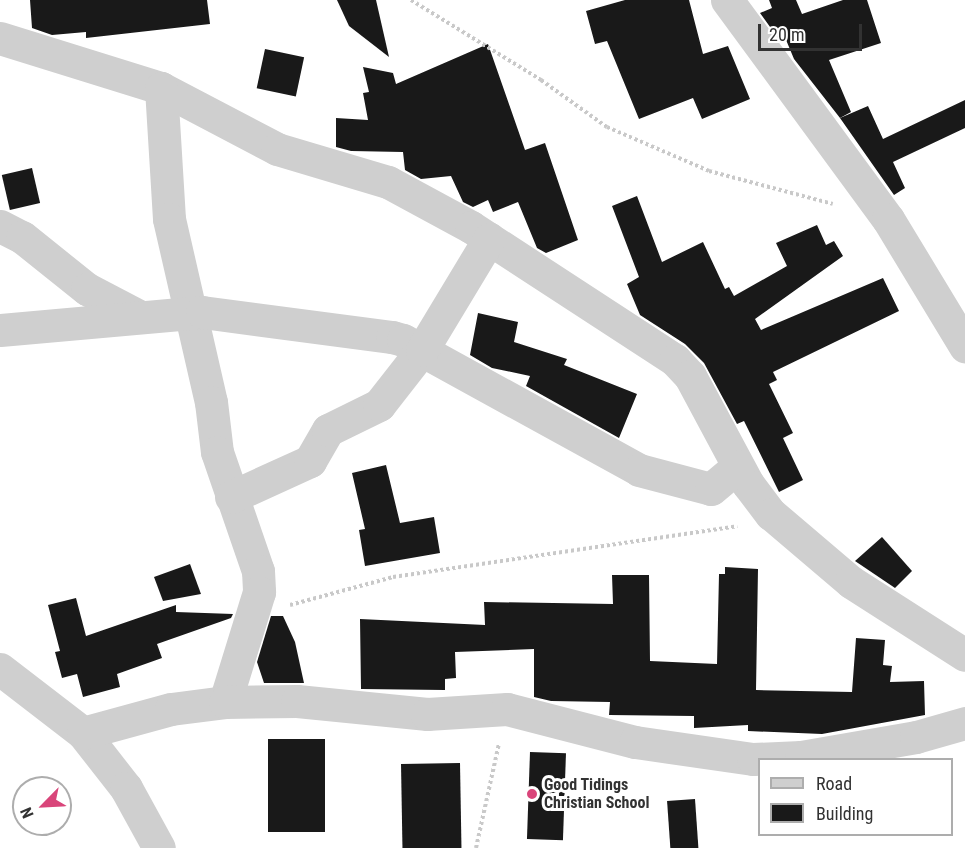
<!DOCTYPE html>
<style>
body{margin:0}
#map{position:relative;width:965px;height:848px;overflow:hidden;background:#fff;font-family:"Roboto Condensed",sans-serif}
div>[style]{position:absolute}
[style*='--x']{left:calc(var(--x)*1px);top:calc(var(--y)*1px);width:calc(var(--w)*1px);rotate:calc(var(--a)*1deg)}
.building>*{inset:0;background:#191919;transform-origin:0 0}
.path>*{height:4px;margin-top:-2px;transform-origin:0;background:repeating-linear-gradient(90deg,#c9c9c9 0 3px,transparent 0 6px)}
.street>*{height:33px;margin:-16.5px;padding:0 16.5px;transform-origin:16.5px;border-radius:16.5px;background:#cfcfcf}
.dots>*{width:16px;height:16px;translate:-50% -50%;box-sizing:border-box;border:3px solid #fff;border-radius:50%}
span{translate:-50% -50%;white-space:nowrap;text-align:center;line-height:1.15;-webkit-text-stroke:6px #fff;paint-order:stroke}
.poi-label{font-size:16px;color:#323232;font-weight:700}
.left{translate:0 -50%;text-align:left}
.legend{position:absolute;left:758px;top:758px;width:195px;height:78px;box-sizing:border-box;background:#fff;border:2px solid #adadad;margin:0;padding:8px 10px;list-style:none;font-size:18px;color:#323232}
.legend li{display:flex;align-items:center;gap:12px;height:30px}
.legend b{width:30px;border:2px solid #adadad}
.north{position:absolute;left:12px;top:776px;width:60px;height:60px;box-sizing:border-box;background:#fff;border:2px solid #adadad;border-radius:50%;rotate:246deg;font-size:16px;font-weight:700;line-height:24px;text-align:center;color:#323232}
.north::after{content:'';display:block;margin:auto;width:21px;height:27px;background:#d9457a;clip-path:polygon(50% 0,100% 100%,50% 72%,0 100%)}
.scale{position:absolute;left:758px;top:24px;width:104px;height:27px;box-sizing:border-box;border:3px solid #323232;border-top:0;padding-left:8px;font-size:18px;line-height:21px;white-space:nowrap;color:#323232;-webkit-text-stroke:4px #fff;paint-order:stroke}
</style>
<div id="map">
<div class="building">
<div style="clip-path:polygon(30px 0,207px 0,210px 24px,86px 38px,86px 32px,52px 35px,32px 28px)"></div>
<div style="clip-path:polygon(337px 0,376px 0,389px 57px,349px 26px)"></div>
<div style="clip-path:polygon(625px 0,689px 0,703px 54px,728px 46px,750px 99px,702px 119px,693px 98px,639px 119px,607px 41px,595px 44px,586px 11px)"></div>
<div style="clip-path:polygon(769px 0,796px 0,802px 14px,843px 0,867px 0,881px 43px,829px 60px,851px 112px,840px 118px,794px 59px,784px 35px,778px 38px,760px 13px,772px 8px)"></div>
<div style="clip-path:polygon(488px 44px,525px 150px,545px 143px,578px 240px,546px 253px,537px 248px,518px 202px,493px 212px,488px 200px,473px 207px,463px 202px,451px 176px,421px 179px,405px 170px,403px 152px,351px 151px,336px 147px,336px 118px,368px 120px,363px 93px,369px 92px,363px 67px,393px 73px,396px 84px)"></div>
<div style="left:265px;top:49px;width:40px;height:40px;rotate:12deg"></div>
<div style="clip-path:polygon(965px 100px,965px 128px,893px 162px,905px 188px,894px 195px,840px 118px,868px 106px,883px 139px)"></div>
<div style="left:32px;top:168px;width:36px;height:31px;rotate:77deg"></div>
<div style="clip-path:polygon(637px 196px,662px 262px,703px 242px,725px 289px,729px 287px,734px 296px,787px 266px,776px 243px,817px 225px,826px 245px,834px 241px,843px 256px,755px 319px,761px 330px,883px 278px,899px 311px,773px 372px,777px 380px,769px 384px,793px 433px,783px 438px,803px 480px,779px 492px,744px 421px,737px 424px,704px 363px,685px 344px,640px 315px,627px 284px,639px 277px,612px 206px)"></div>
<div style="clip-path:polygon(478px 313px,518px 322px,514px 342px,567px 359px,564px 365px,637px 394px,619px 438px,526px 386px,530px 376px,492px 368px,470px 355px)"></div>
<div style="clip-path:polygon(386px 465px,400px 523px,434px 517px,440px 553px,365px 566px,359px 530px,365px 529px,352px 473px)"></div>
<div style="clip-path:polygon(882px 537px,912px 571px,895px 588px,855px 561px)"></div>
<div style="clip-path:polygon(190px 564px,201px 594px,163px 601px,154px 577px)"></div>
<div style="clip-path:polygon(725px 567px,758px 569px,756px 690px,852px 692px,856px 638px,885px 640px,883px 665px,892px 666px,890px 682px,924px 681px,925px 715px,822px 734px,748px 731px,748px 725px,694px 728px,694px 716px,609px 715px,610px 702px,551px 701px,534px 697px,534px 649px,455px 652px,456px 678px,445px 679px,445px 690px,361px 689px,360px 619px,485px 625px,484px 602px,613px 604px,612px 575px,649px 575px,650px 661px,717px 664px,719px 574px,725px 574px)"></div>
<div style="clip-path:polygon(76px 598px,86px 636px,176px 605px,176px 612px,233px 614px,231px 618px,157px 644px,162px 658px,117px 674px,120px 687px,83px 697px,77px 674px,62px 678px,55px 652px,60px 651px,48px 605px)"></div>
<div style="clip-path:polygon(271px 616px,283px 616px,295px 642px,304px 683px,264px 683px,257px 662px)"></div>
<div style="left:268px;top:739px;width:57px;height:93px"></div>
<div style="left:530px;top:752px;width:36px;height:87px;rotate:2deg"></div>
<div style="left:460px;top:763px;width:85px;height:59px;rotate:89deg"></div>
<div style="left:695px;top:799px;width:49px;height:28px;rotate:86deg"></div>
</div>
<div class="path">
<div style="--x:411;--y:0;--w:153;--a:31.6"></div>
<div style="--x:541;--y:80;--w:81;--a:35.5"></div>
<div style="--x:607;--y:127;--w:111;--a:23.3"></div>
<div style="--x:709;--y:171;--w:128;--a:14.9"></div>
<div style="--x:290;--y:605;--w:107;--a:-15.2"></div>
<div style="--x:393;--y:577;--w:348;--a:-8.4"></div>
<div style="--x:476;--y:848;--w:107;--a:-77.6"></div>
</div>
<div class="street">
<div style="--x:727;--y:0;--w:272;--a:53.7"></div>
<div style="--x:888;--y:219;--w:149;--a:58.8"></div>
<div style="--x:0;--y:38;--w:169;--a:17.3"></div>
<div style="--x:161;--y:88;--w:131;--a:27.7"></div>
<div style="--x:277;--y:149;--w:116;--a:16.6"></div>
<div style="--x:388;--y:182;--w:94;--a:28.5"></div>
<div style="--x:471;--y:227;--w:244;--a:33.1"></div>
<div style="--x:675;--y:360;--w:22;--a:47"></div>
<div style="--x:690;--y:376;--w:123;--a:61.8"></div>
<div style="--x:748;--y:484;--w:38;--a:53"></div>
<div style="--x:771;--y:514;--w:105;--a:40.4"></div>
<div style="--x:851;--y:582;--w:135;--a:32.6"></div>
<div style="--x:161;--y:88;--w:131;--a:86.5"></div>
<div style="--x:169;--y:219;--w:188;--a:77.1"></div>
<div style="--x:211;--y:402;--w:50;--a:83.2"></div>
<div style="--x:217;--y:452;--w:126;--a:71"></div>
<div style="--x:258;--y:571;--w:21;--a:87"></div>
<div style="--x:259;--y:592;--w:115;--a:107.2"></div>
<div style="--x:0;--y:226;--w:25;--a:27"></div>
<div style="--x:22;--y:237;--w:83;--a:38.7"></div>
<div style="--x:87;--y:289;--w:56;--a:27.5"></div>
<div style="--x:0;--y:330;--w:203;--a:-5.1"></div>
<div style="--x:202;--y:312;--w:192;--a:7.5"></div>
<div style="--x:392;--y:337;--w:11;--a:15"></div>
<div style="--x:403;--y:340;--w:269;--a:28.8"></div>
<div style="--x:639;--y:470;--w:74;--a:14.8"></div>
<div style="--x:711;--y:489;--w:35;--a:-40"></div>
<div style="--x:231;--y:497;--w:87;--a:-24.5"></div>
<div style="--x:310;--y:461;--w:36;--a:-60"></div>
<div style="--x:328;--y:430;--w:57;--a:-26.1"></div>
<div style="--x:379;--y:405;--w:70;--a:-52"></div>
<div style="--x:422;--y:350;--w:130;--a:-58.9"></div>
<div style="--x:0;--y:669;--w:105;--a:37.6"></div>
<div style="--x:83;--y:733;--w:70;--a:52"></div>
<div style="--x:126;--y:788;--w:68;--a:61.2"></div>
<div style="--x:83;--y:733;--w:91;--a:-15.3"></div>
<div style="--x:171;--y:709;--w:54;--a:-7.4"></div>
<div style="--x:225;--y:702;--w:72;--a:-0.8"></div>
<div style="--x:297;--y:701;--w:131;--a:5.7"></div>
<div style="--x:427;--y:714;--w:80;--a:-3.6"></div>
<div style="--x:507;--y:709;--w:132;--a:14.5"></div>
<div style="--x:635;--y:742;--w:119;--a:8.2"></div>
<div style="--x:753;--y:759;--w:48;--a:-2.4"></div>
<div style="--x:801;--y:757;--w:117;--a:-9.9"></div>
<div style="--x:916;--y:737;--w:51;--a:-15.9"></div>
</div>
<div class="dots">
<div style="left:532px;top:794px;background:#d9457a"></div>
</div>
<div class="poi-label">
<span class="left" style="left:544px;top:794px">Good Tidings<br>Christian School</span>
</div>
<ul class="legend">
<li><b style="height:8px;background:#cfcfcf"></b>Road</li>
<li><b style="height:16px;background:#191919"></b>Building</li>
</ul>
<div class="north">N</div>
<div class="scale">20 m</div>
</div>
